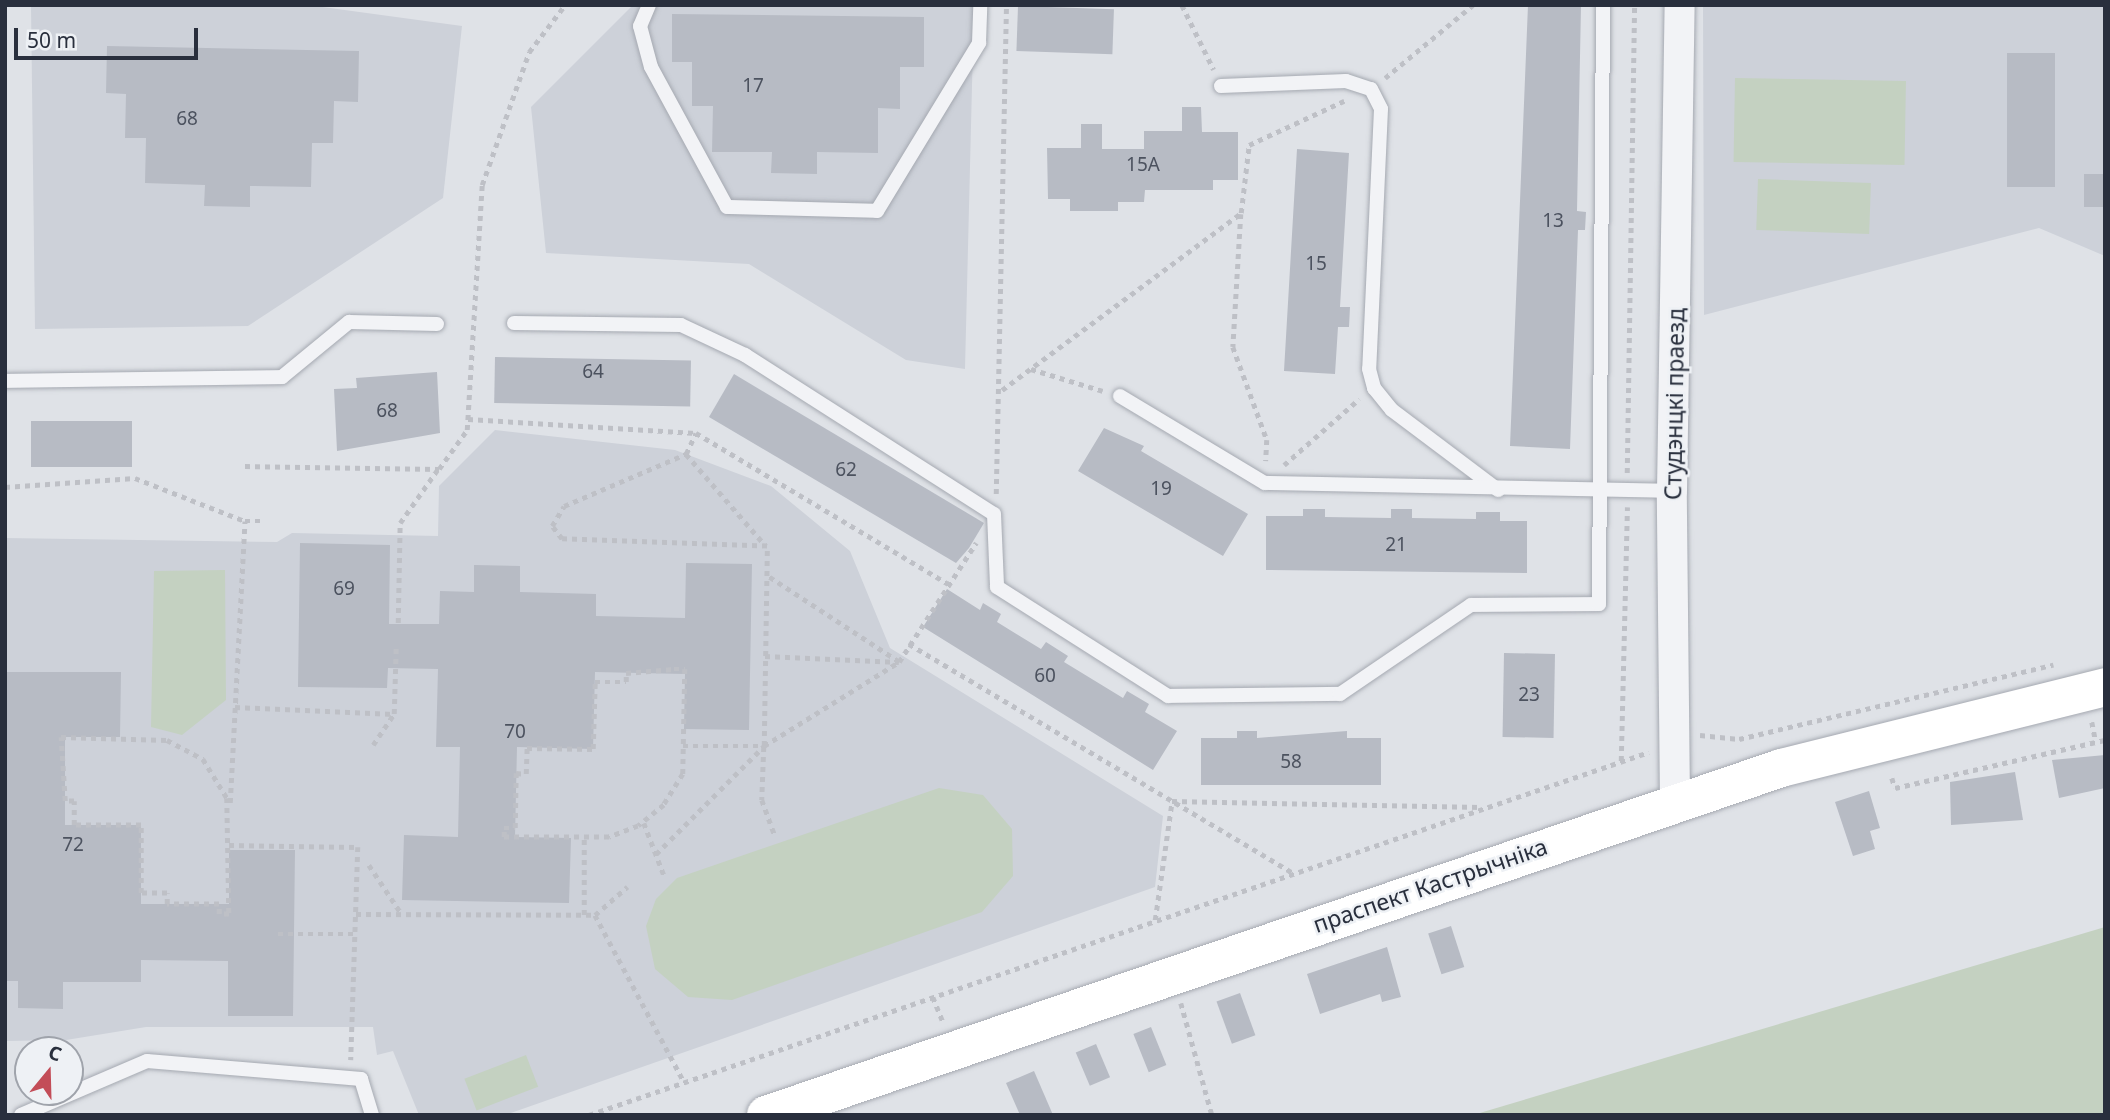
<!DOCTYPE html>
<meta charset="utf-8">
<style>
body{margin:0}
#map{position:relative;width:2110px;height:1120px;overflow:hidden;background:#dfe2e7;font-family:"Noto Sans",sans-serif}
div>[style]{position:absolute}
[style*='--x']{left:calc(var(--x)*1px);top:calc(var(--y)*1px);width:calc(var(--w)*1px);rotate:calc(var(--a)*1deg)}
.built>*{inset:0;background:#cdd1d9}
.green>*{inset:0;background:#c4d1c1;transform-origin:0 0}
.building>*{inset:0;background:#b7bbc4;transform-origin:0 0}
.path>*{height:4.5px;margin-top:-2.25px;transform-origin:0;background:repeating-linear-gradient(90deg,#bec0c6 0 5px,transparent 0 10px)}
.roads{filter:drop-shadow(0 0 2px #a5a9b1) drop-shadow(0 0 2px #a5a9b1)}
.lane>*{height:14px;margin:-7px;padding:0 7px;transform-origin:7px;border-radius:7px;background:#f2f3f6}
.street>*{height:30px;margin:-15px;padding:0 15px;transform-origin:15px;border-radius:15px;background:#f2f3f6}
.secondary>*{height:38px;margin:-19px;padding:0 19px;transform-origin:19px;border-radius:19px;background:#fff}
span{translate:-50% -50%;white-space:nowrap;text-align:center;line-height:1.15;-webkit-text-stroke:5px #eef1f5;paint-order:stroke}
.number-label{font-size:19px;color:#4c525f}
.number-label span{-webkit-text-stroke-width:0}
.street-label{font-size:23px;color:#292f3d}
.frame{position:absolute;inset:0;border:7px solid #292f3d;pointer-events:none}
.north{position:absolute;left:14px;top:1036px;width:70px;height:70px;box-sizing:border-box;background:#eef1f5;border:2px solid #9fa3ab;border-radius:50%;rotate:19deg;font-size:19px;font-weight:700;line-height:28px;text-align:center;color:#292f3d}
.north::after{content:'';display:block;margin:auto;width:24px;height:32px;background:#c34d58;clip-path:polygon(50% 0,100% 100%,50% 72%,0 100%)}
.scale{position:absolute;left:14px;top:28px;width:184px;height:32px;box-sizing:border-box;border:4px solid #292f3d;border-top:0;padding-left:9px;font-size:21px;line-height:24px;white-space:nowrap;color:#292f3d;-webkit-text-stroke:5px #eef1f5;paint-order:stroke}
</style>
<div id="map">
<div class="built">
<div style="clip-path:polygon(31px 5px,308px 5px,462px 26px,443px 198px,248px 326px,35px 329px)"></div>
<div style="clip-path:polygon(633px 5px,974px 5px,965px 369px,906px 360px,749px 264px,546px 253px,531px 107px)"></div>
<div style="clip-path:polygon(1703px 5px,2105px 5px,2105px 256px,2039px 228px,1704px 315px)"></div>
<div style="clip-path:polygon(495px 430px,675px 450px,771px 486px,850px 551px,890px 648px,1163px 816px,1155px 887px,505px 1115px,419px 1115px,393px 1051px,377px 1055px,373px 1027px,146px 1027px,66px 1040px,5px 1041px,5px 538px,277px 542px,292px 533px,438px 536px,439px 486px)"></div>
</div>
<div class="green">
<div style="left:1735px;top:78px;width:171px;height:84px;rotate:1deg"></div>
<div style="left:1758px;top:179px;width:113px;height:51px;rotate:2deg"></div>
<div style="clip-path:polygon(225px 570px,226px 700px,182px 735px,151px 727px,154px 571px)"></div>
<div style="clip-path:polygon(939px 788px,983px 795px,1012px 829px,1013px 876px,982px 912px,732px 1000px,688px 997px,655px 969px,646px 926px,656px 899px,677px 878px)"></div>
<div style="clip-path:polygon(2105px 927px,2105px 1115px,1473px 1115px)"></div>
<div style="left:526px;top:1055px;width:34px;height:66px;rotate:69deg"></div>
</div>
<div class="building">
<div style="clip-path:polygon(1528px 5px,1581px 5px,1577px 211px,1586px 212px,1585px 230px,1578px 230px,1570px 449px,1510px 446px)"></div>
<div style="left:1018px;top:6px;width:96px;height:45px;rotate:2deg"></div>
<div style="clip-path:polygon(672px 14px,924px 17px,924px 67px,900px 67px,900px 109px,878px 108px,878px 153px,817px 152px,817px 174px,771px 173px,772px 152px,712px 152px,713px 106px,692px 106px,692px 62px,672px 62px)"></div>
<div style="clip-path:polygon(107px 46px,359px 51px,358px 102px,334px 101px,333px 143px,312px 143px,311px 187px,250px 186px,250px 207px,204px 206px,205px 185px,145px 183px,146px 138px,125px 138px,126px 94px,106px 93px)"></div>
<div style="left:2007px;top:53px;width:48px;height:134px"></div>
<div style="clip-path:polygon(1182px 107px,1201px 107px,1202px 132px,1238px 132px,1238px 180px,1213px 180px,1213px 190px,1145px 190px,1144px 202px,1118px 202px,1118px 211px,1070px 211px,1070px 199px,1048px 199px,1047px 148px,1081px 148px,1081px 124px,1102px 124px,1102px 149px,1144px 149px,1144px 131px,1182px 131px)"></div>
<div style="clip-path:polygon(1297px 149px,1349px 153px,1340px 307px,1350px 307px,1349px 327px,1338px 327px,1335px 374px,1284px 371px)"></div>
<div style="left:2084px;top:174px;width:21px;height:33px"></div>
<div style="left:495px;top:357px;width:196px;height:46px;rotate:1deg"></div>
<div style="clip-path:polygon(437px 372px,440px 433px,337px 451px,334px 389px,357px 388px,356px 378px)"></div>
<div style="clip-path:polygon(734px 374px,984px 523px,969px 548px,956px 563px,709px 417px)"></div>
<div style="left:31px;top:421px;width:101px;height:46px"></div>
<div style="clip-path:polygon(1104px 428px,1144px 446px,1141px 451px,1248px 514px,1223px 556px,1078px 471px)"></div>
<div style="clip-path:polygon(1303px 509px,1325px 509px,1325px 517px,1391px 518px,1391px 509px,1412px 509px,1412px 518px,1476px 519px,1476px 512px,1500px 512px,1500px 521px,1527px 521px,1527px 573px,1266px 570px,1266px 516px,1303px 516px)"></div>
<div style="clip-path:polygon(300px 543px,390px 545px,389px 624px,439px 624px,440px 591px,474px 592px,474px 565px,520px 566px,520px 592px,596px 594px,596px 616px,685px 618px,686px 563px,752px 564px,749px 730px,684px 729px,685px 674px,595px 672px,593px 749px,517px 747px,515px 837px,571px 838px,569px 903px,402px 900px,404px 835px,458px 837px,460px 747px,436px 747px,438px 669px,388px 668px,387px 688px,298px 687px)"></div>
<div style="clip-path:polygon(947px 589px,980px 610px,983px 603px,1001px 614px,997px 622px,1041px 649px,1046px 642px,1068px 656px,1064px 662px,1123px 698px,1127px 691px,1149px 704px,1145px 712px,1177px 731px,1153px 770px,923px 627px)"></div>
<div style="left:1504px;top:653px;width:51px;height:84px;rotate:1deg"></div>
<div style="clip-path:polygon(5px 672px,121px 672px,120px 737px,65px 737px,65px 825px,141px 825px,141px 904px,229px 904px,229px 850px,295px 850px,293px 1016px,228px 1016px,228px 961px,141px 960px,141px 982px,63px 982px,63px 1009px,18px 1008px,18px 981px,5px 981px)"></div>
<div style="clip-path:polygon(1237px 731px,1257px 731px,1257px 738px,1347px 731px,1347px 738px,1381px 738px,1381px 785px,1201px 785px,1201px 738px,1237px 738px)"></div>
<div style="clip-path:polygon(2105px 755px,2105px 788px,2059px 798px,2052px 760px)"></div>
<div style="clip-path:polygon(2015px 772px,2023px 820px,1951px 825px,1950px 782px)"></div>
<div style="clip-path:polygon(1869px 791px,1880px 828px,1870px 831px,1875px 849px,1853px 856px,1835px 802px)"></div>
<div style="left:1451px;top:926px;width:43px;height:24px;rotate:72deg"></div>
<div style="clip-path:polygon(1387px 947px,1401px 997px,1382px 1002px,1380px 994px,1320px 1014px,1307px 974px)"></div>
<div style="left:1240px;top:993px;width:45px;height:25px;rotate:70deg"></div>
<div style="left:1151px;top:1027px;width:41px;height:19px;rotate:68deg"></div>
<div style="left:1096px;top:1044px;width:36px;height:22px;rotate:67deg"></div>
<div style="clip-path:polygon(1034px 1071px,1053px 1115px,1020px 1115px,1006px 1083px)"></div>
</div>
<div class="path">
<div style="--x:1182;--y:5;--w:72;--a:63.8"></div>
<div style="--x:1385;--y:78;--w:114;--a:-39.7"></div>
<div style="--x:1241;--y:214;--w:133;--a:93.4"></div>
<div style="--x:1233;--y:347;--w:99;--a:69.9"></div>
<div style="--x:1267;--y:440;--w:21;--a:93"></div>
<div style="--x:1031;--y:369;--w:75;--a:17"></div>
<div style="--x:1002;--y:390;--w:297;--a:-36.5"></div>
<div style="--x:1241;--y:213;--w:68;--a:-83.3"></div>
<div style="--x:1249;--y:145;--w:105;--a:-24.9"></div>
<div style="--x:468;--y:419;--w:228;--a:3.5"></div>
<div style="--x:696;--y:433;--w:294;--a:30.9"></div>
<div style="--x:686;--y:454;--w:122;--a:49"></div>
<div style="--x:1284;--y:465;--w:100;--a:-41.3"></div>
<div style="--x:245;--y:466;--w:194;--a:0.9"></div>
<div style="--x:439;--y:469;--w:48;--a:-54.3"></div>
<div style="--x:467;--y:430;--w:245;--a:-86.5"></div>
<div style="--x:482;--y:185;--w:141;--a:-70.5"></div>
<div style="--x:529;--y:52;--w:59;--a:-52.5"></div>
<div style="--x:1627;--y:473;--w:468;--a:-89.1"></div>
<div style="--x:5;--y:487;--w:130;--a:-4"></div>
<div style="--x:135;--y:478;--w:118;--a:21.4"></div>
<div style="--x:245;--y:521;--w:17;--a:0"></div>
<div style="--x:996;--y:494;--w:489;--a:-88.8"></div>
<div style="--x:398;--y:623;--w:100;--a:-88.9"></div>
<div style="--x:400;--y:523;--w:66;--a:-54.9"></div>
<div style="--x:909;--y:644;--w:447;--a:30.8"></div>
<div style="--x:765;--y:656;--w:134;--a:2.6"></div>
<div style="--x:899;--y:662;--w:142;--a:-57.1"></div>
<div style="--x:674;--y:669;--w:11;--a:0"></div>
<div style="--x:685;--y:669;--w:105;--a:91.1"></div>
<div style="--x:683;--y:774;--w:36;--a:122"></div>
<div style="--x:664;--y:805;--w:33;--a:141"></div>
<div style="--x:638;--y:826;--w:31;--a:159"></div>
<div style="--x:609;--y:837;--w:105;--a:180"></div>
<div style="--x:504;--y:837;--w:9;--a:-90"></div>
<div style="--x:504;--y:828;--w:11;--a:0"></div>
<div style="--x:515;--y:828;--w:55;--a:-89"></div>
<div style="--x:516;--y:773;--w:10;--a:6"></div>
<div style="--x:526;--y:774;--w:26;--a:-88"></div>
<div style="--x:527;--y:748;--w:66;--a:0.9"></div>
<div style="--x:593;--y:749;--w:67;--a:-88.3"></div>
<div style="--x:595;--y:682;--w:31;--a:0"></div>
<div style="--x:626;--y:682;--w:9;--a:-90"></div>
<div style="--x:626;--y:673;--w:48;--a:-4.8"></div>
<div style="--x:235;--y:707;--w:159;--a:2.5"></div>
<div style="--x:2092;--y:722;--w:20;--a:79"></div>
<div style="--x:1700;--y:735;--w:39;--a:6"></div>
<div style="--x:1739;--y:739;--w:323;--a:-13.3"></div>
<div style="--x:61;--y:737;--w:106;--a:1.6"></div>
<div style="--x:167;--y:740;--w:41;--a:27.8"></div>
<div style="--x:203;--y:759;--w:46;--a:58.4"></div>
<div style="--x:227;--y:798;--w:116;--a:89"></div>
<div style="--x:229;--y:914;--w:10;--a:180"></div>
<div style="--x:219;--y:914;--w:10;--a:-90"></div>
<div style="--x:219;--y:904;--w:52;--a:180"></div>
<div style="--x:167;--y:904;--w:11;--a:-90"></div>
<div style="--x:167;--y:893;--w:26;--a:180"></div>
<div style="--x:141;--y:893;--w:68;--a:-90"></div>
<div style="--x:141;--y:825;--w:67;--a:180"></div>
<div style="--x:74;--y:825;--w:24;--a:-90"></div>
<div style="--x:74;--y:801;--w:9;--a:180"></div>
<div style="--x:65;--y:801;--w:64;--a:-93.6"></div>
<div style="--x:373;--y:745;--w:37;--a:-56"></div>
<div style="--x:394;--y:714;--w:66;--a:-88.3"></div>
<div style="--x:683;--y:746;--w:81;--a:0"></div>
<div style="--x:764;--y:746;--w:200;--a:-89.1"></div>
<div style="--x:767;--y:546;--w:205;--a:-178"></div>
<div style="--x:562;--y:539;--w:16;--a:-128"></div>
<div style="--x:552;--y:526;--w:23;--a:-59"></div>
<div style="--x:564;--y:506;--w:133;--a:-23.1"></div>
<div style="--x:686;--y:454;--w:23;--a:-65"></div>
<div style="--x:764;--y:747;--w:53;--a:92.2"></div>
<div style="--x:762;--y:800;--w:38;--a:70"></div>
<div style="--x:1621;--y:761;--w:254;--a:-88.6"></div>
<div style="--x:1892;--y:778;--w:10;--a:73"></div>
<div style="--x:1895;--y:788;--w:215;--a:-12.9"></div>
<div style="--x:230;--y:803;--w:282;--a:-87"></div>
<div style="--x:644;--y:823;--w:56;--a:69"></div>
<div style="--x:229;--y:845;--w:129;--a:0.9"></div>
<div style="--x:358;--y:847;--w:213;--a:91.9"></div>
<div style="--x:656;--y:854;--w:153;--a:-45"></div>
<div style="--x:764;--y:746;--w:159;--a:-31.9"></div>
<div style="--x:899;--y:662;--w:159;--a:-146.8"></div>
<div style="--x:369;--y:865;--w:58;--a:56.3"></div>
<div style="--x:356;--y:914;--w:239;--a:0.2"></div>
<div style="--x:595;--y:915;--w:189;--a:61.9"></div>
<div style="--x:584;--y:915;--w:77;--a:-90"></div>
<div style="--x:595;--y:915;--w:43;--a:-41.2"></div>
<div style="--x:1155;--y:920;--w:120;--a:-81.9"></div>
<div style="--x:1172;--y:801;--w:309;--a:1.1"></div>
<div style="--x:278;--y:934;--w:78;--a:0"></div>
<div style="--x:933;--y:997;--w:27;--a:68"></div>
<div style="--x:1181;--y:1003;--w:116;--a:74.5"></div>
<div style="--x:589;--y:1115;--w:1120;--a:-18.9"></div>
</div>
<div class="roads">
<div class="lane">
<div style="--x:649;--y:5;--w:23;--a:113"></div>
<div style="--x:640;--y:26;--w:42;--a:75"></div>
<div style="--x:651;--y:67;--w:159;--a:61.5"></div>
<div style="--x:727;--y:207;--w:150;--a:1.5"></div>
<div style="--x:877;--y:211;--w:197;--a:-58.7"></div>
<div style="--x:979;--y:43;--w:38;--a:-88"></div>
<div style="--x:1221;--y:86;--w:125;--a:-2.3"></div>
<div style="--x:1346;--y:81;--w:26;--a:18"></div>
<div style="--x:1371;--y:89;--w:22;--a:63"></div>
<div style="--x:1381;--y:109;--w:260;--a:92.6"></div>
<div style="--x:1369;--y:369;--w:20;--a:75"></div>
<div style="--x:1374;--y:388;--w:28;--a:51"></div>
<div style="--x:1392;--y:410;--w:133;--a:37"></div>
<div style="--x:514;--y:323;--w:167;--a:0.7"></div>
<div style="--x:681;--y:325;--w:71;--a:25.1"></div>
<div style="--x:745;--y:355;--w:295;--a:32.6"></div>
<div style="--x:994;--y:514;--w:73;--a:87.6"></div>
<div style="--x:997;--y:587;--w:203;--a:32.5"></div>
<div style="--x:1168;--y:696;--w:172;--a:-0.7"></div>
<div style="--x:1340;--y:694;--w:158;--a:-34.2"></div>
<div style="--x:1471;--y:605;--w:128;--a:-0.4"></div>
<div style="--x:1599;--y:604;--w:599;--a:-89.62"></div>
<div style="--x:5;--y:381;--w:277;--a:-0.8"></div>
<div style="--x:282;--y:377;--w:87;--a:-39.4"></div>
<div style="--x:349;--y:322;--w:88;--a:1.3"></div>
<div style="--x:1120;--y:396;--w:169;--a:31"></div>
<div style="--x:1265;--y:483;--w:407;--a:1.1"></div>
<div style="--x:21;--y:1115;--w:137;--a:-23.2"></div>
<div style="--x:147;--y:1061;--w:215;--a:4.8"></div>
<div style="--x:361;--y:1079;--w:38;--a:73"></div>
</div>
<div class="street">
<div style="--x:1675;--y:802;--w:311;--a:-90.6"></div>
<div style="--x:1672;--y:491;--w:486;--a:-89.1"></div>
</div>
<div class="secondary">
<div style="--x:766;--y:1115;--w:1073;--a:-18.87"></div>
<div style="--x:1781;--y:768;--w:334;--a:-14"></div>
</div>
</div>
<div class="number-label">
<span style="left:753px;top:86px">17</span>
<span style="left:187px;top:119px">68</span>
<span style="left:1143px;top:165px">15А</span>
<span style="left:1553px;top:221px">13</span>
<span style="left:1316px;top:264px">15</span>
<span style="left:593px;top:372px">64</span>
<span style="left:387px;top:411px">68</span>
<span style="left:846px;top:470px">62</span>
<span style="left:1161px;top:489px">19</span>
<span style="left:1396px;top:545px">21</span>
<span style="left:344px;top:589px">69</span>
<span style="left:1045px;top:676px">60</span>
<span style="left:1529px;top:695px">23</span>
<span style="left:515px;top:732px">70</span>
<span style="left:1291px;top:762px">58</span>
<span style="left:73px;top:845px">72</span>
</div>
<div class="street-label">
<span style="left:1674px;top:404px;rotate:-89deg">Студэнцкі праезд</span>
<span style="left:1430px;top:885px;rotate:-19deg">праспект Кастрычніка</span>
</div>
<div class="frame"></div>
<div class="north">С</div>
<div class="scale">50 m</div>
</div>
